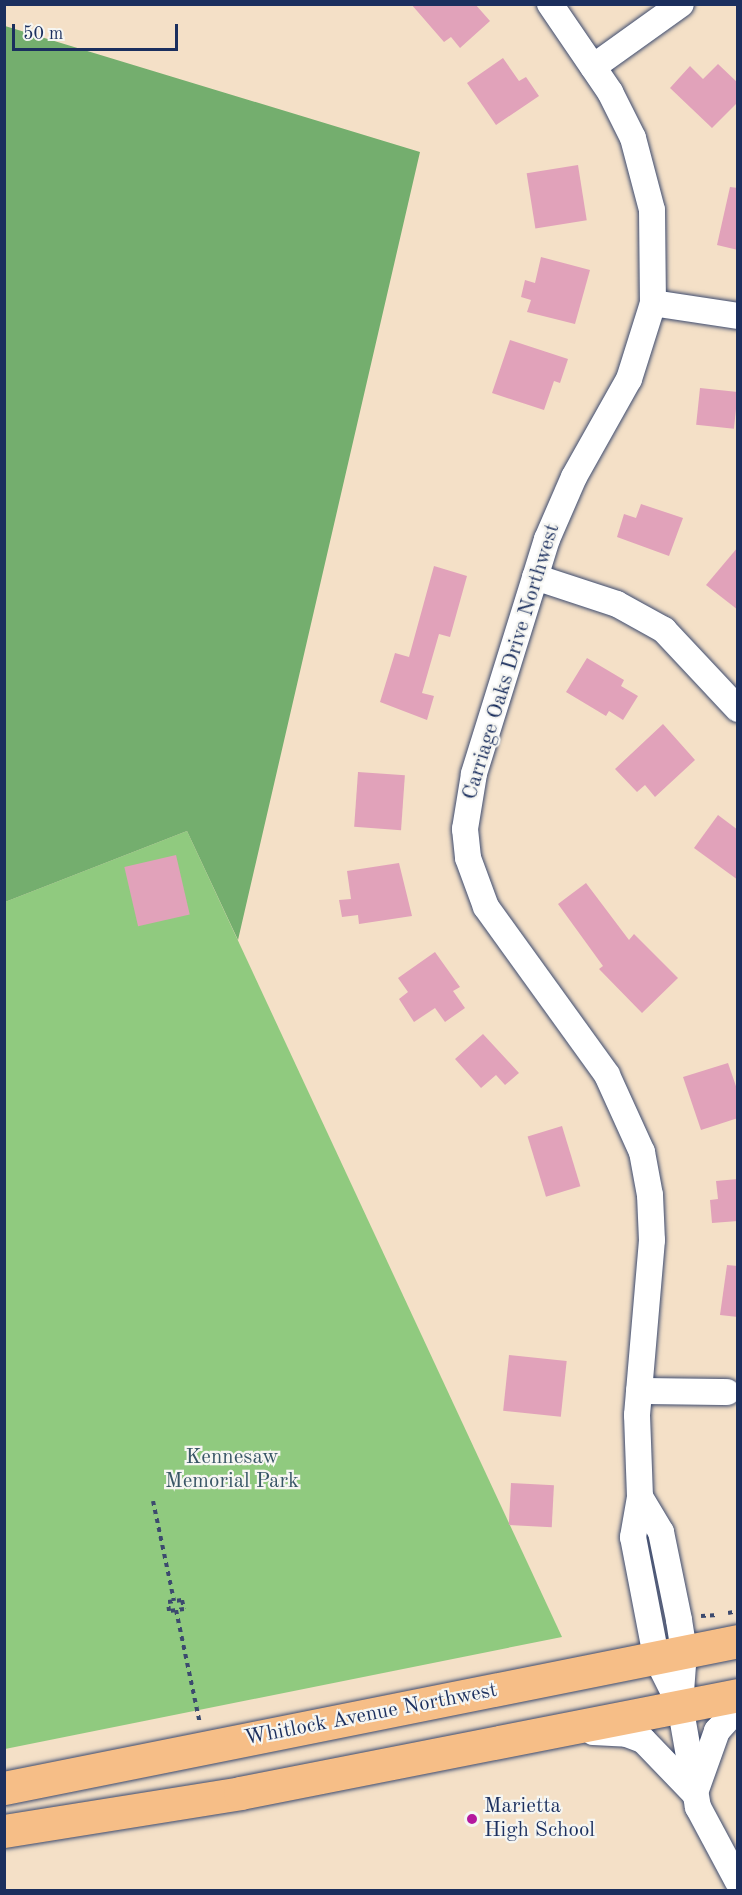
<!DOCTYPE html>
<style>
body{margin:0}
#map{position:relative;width:742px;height:1895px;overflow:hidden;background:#f4e0c7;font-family:"Old Standard TT",serif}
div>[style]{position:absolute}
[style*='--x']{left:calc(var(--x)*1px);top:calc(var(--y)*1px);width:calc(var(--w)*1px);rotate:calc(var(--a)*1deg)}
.green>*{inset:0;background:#90ca7f}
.forest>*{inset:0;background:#74ae6e}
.building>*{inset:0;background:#e1a2ba;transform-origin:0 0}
.path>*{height:4px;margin-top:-2px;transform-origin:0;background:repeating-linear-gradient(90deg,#3c4a6e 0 4.5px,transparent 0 9px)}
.roads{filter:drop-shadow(0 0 2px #3c4a6e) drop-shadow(0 0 2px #3c4a6e)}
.minor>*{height:26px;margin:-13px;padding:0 13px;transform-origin:13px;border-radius:13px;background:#fff}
.highway>*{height:33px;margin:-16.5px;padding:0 16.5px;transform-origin:16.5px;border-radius:16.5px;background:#f6be87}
.dots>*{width:16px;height:16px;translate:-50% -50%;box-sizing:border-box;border:3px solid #f6f6f2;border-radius:50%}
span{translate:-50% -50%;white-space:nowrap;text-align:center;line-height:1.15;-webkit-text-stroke:4.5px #f6f6f2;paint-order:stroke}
.street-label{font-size:21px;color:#1b2f5e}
.park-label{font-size:21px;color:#385666}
.poi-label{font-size:21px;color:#1b2f5e}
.left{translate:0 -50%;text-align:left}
.frame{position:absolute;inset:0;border:6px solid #1b2f5e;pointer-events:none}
.scale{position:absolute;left:12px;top:24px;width:166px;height:27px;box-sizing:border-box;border:3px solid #1b2f5e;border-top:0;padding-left:8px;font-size:18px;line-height:21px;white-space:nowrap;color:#1b2f5e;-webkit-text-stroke:4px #f6f6f2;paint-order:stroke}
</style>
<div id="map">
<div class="green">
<div style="clip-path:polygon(187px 831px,562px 1637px,5px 1749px,5px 902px)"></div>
</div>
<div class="forest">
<div style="clip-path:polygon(5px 26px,420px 152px,238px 940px,187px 831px,5px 902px)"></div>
</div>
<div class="building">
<div style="clip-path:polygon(411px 4px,475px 4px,490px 21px,460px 48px,451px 37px,444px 42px)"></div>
<div style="clip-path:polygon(503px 58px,519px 81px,526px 77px,539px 96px,496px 125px,467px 83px)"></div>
<div style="clip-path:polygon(718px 64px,738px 83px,738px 102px,712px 128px,670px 88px,690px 66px,703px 79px)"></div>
<div style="left:578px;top:165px;width:56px;height:52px;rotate:81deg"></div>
<div style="clip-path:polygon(730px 187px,738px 188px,738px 250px,717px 245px)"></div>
<div style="clip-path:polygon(541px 257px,590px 270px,575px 324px,527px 312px,531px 300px,521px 297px,525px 280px,535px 283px)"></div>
<div style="clip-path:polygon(510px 340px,568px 359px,560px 383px,554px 381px,544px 410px,492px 393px)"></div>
<div style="left:700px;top:388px;width:38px;height:37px;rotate:6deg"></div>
<div style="clip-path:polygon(641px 504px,683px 518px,669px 556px,617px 537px,624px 514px,636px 518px)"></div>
<div style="clip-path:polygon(738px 547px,738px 610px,706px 585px)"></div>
<div style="clip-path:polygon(434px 566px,467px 576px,450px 637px,439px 634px,422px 693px,434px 696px,427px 720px,380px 702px,395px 653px,409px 657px)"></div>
<div style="clip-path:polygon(587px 658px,624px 680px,621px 686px,638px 696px,623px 720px,609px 711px,606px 716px,566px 692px)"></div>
<div style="clip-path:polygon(663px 724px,695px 760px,655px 797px,645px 785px,637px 792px,615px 769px)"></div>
<div style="left:358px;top:772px;width:47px;height:55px;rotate:4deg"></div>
<div style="clip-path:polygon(718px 815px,738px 830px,738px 880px,694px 848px)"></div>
<div style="left:176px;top:855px;width:61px;height:53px;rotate:77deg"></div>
<div style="clip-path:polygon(399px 863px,412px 916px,359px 924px,358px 915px,342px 917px,339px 900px,351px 899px,347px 871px)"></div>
<div style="clip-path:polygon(586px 883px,629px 940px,634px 934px,678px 978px,642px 1013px,599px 969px,603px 966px,558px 904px)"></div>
<div style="clip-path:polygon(435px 952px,460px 987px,453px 991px,465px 1008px,445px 1022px,435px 1008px,414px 1022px,399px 999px,408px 992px,398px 978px)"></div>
<div style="clip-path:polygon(483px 1034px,519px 1073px,505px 1085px,496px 1075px,481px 1088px,455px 1059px)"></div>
<div style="clip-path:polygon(728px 1063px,738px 1092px,738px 1118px,701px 1130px,683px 1077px)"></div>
<div style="left:562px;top:1126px;width:63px;height:36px;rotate:73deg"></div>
<div style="clip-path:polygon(738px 1179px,738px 1221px,712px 1223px,710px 1200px,718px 1199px,716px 1181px)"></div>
<div style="clip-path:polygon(727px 1265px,738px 1266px,738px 1317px,720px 1315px)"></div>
<div style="left:509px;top:1355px;width:58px;height:56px;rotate:6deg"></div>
<div style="left:511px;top:1483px;width:43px;height:42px;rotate:3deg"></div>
</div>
<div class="path">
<div style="--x:153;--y:1501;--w:102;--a:78.1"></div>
<div style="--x:182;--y:1600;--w:9;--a:77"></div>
<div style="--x:184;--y:1609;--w:15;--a:172"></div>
<div style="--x:169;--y:1611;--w:9;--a:-96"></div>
<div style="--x:168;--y:1602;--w:14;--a:-8"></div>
<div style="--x:176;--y:1610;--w:116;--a:78.1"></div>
<div style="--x:728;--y:1613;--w:10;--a:-11"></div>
<div style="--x:701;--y:1616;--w:17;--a:-3"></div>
</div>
<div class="roads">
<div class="minor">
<div style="--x:550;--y:4;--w:107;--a:55.7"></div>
<div style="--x:610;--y:92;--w:51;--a:63.4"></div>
<div style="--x:633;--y:138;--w:74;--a:75.2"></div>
<div style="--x:652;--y:210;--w:93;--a:89.4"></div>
<div style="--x:653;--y:303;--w:80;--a:107.5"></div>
<div style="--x:629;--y:379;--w:112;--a:119.3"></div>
<div style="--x:574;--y:477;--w:68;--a:113.5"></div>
<div style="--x:547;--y:539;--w:246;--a:107.3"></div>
<div style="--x:474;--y:774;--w:56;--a:99.3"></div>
<div style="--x:465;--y:829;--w:29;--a:84"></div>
<div style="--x:468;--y:858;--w:52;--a:69.8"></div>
<div style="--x:486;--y:907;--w:207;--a:54.2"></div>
<div style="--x:607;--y:1075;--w:85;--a:65.6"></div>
<div style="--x:642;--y:1152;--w:44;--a:79.5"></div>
<div style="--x:650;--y:1195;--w:45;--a:87.5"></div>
<div style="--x:652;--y:1240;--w:176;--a:94.9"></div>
<div style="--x:637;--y:1415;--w:82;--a:87.9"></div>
<div style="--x:640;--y:1497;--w:41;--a:99.9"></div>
<div style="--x:633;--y:1537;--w:122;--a:79.1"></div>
<div style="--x:656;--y:1657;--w:54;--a:63.4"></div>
<div style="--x:593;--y:67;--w:108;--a:-35.6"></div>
<div style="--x:653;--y:303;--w:86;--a:8.7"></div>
<div style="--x:535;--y:577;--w:86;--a:18.2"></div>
<div style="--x:617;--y:604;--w:54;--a:29"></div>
<div style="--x:664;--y:630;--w:108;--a:46.9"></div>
<div style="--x:639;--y:1391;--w:88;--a:0.7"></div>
<div style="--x:640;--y:1497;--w:41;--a:59"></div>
<div style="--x:661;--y:1532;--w:90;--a:78.4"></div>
<div style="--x:679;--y:1620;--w:32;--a:81"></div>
<div style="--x:684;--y:1652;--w:53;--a:94.3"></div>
<div style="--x:680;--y:1705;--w:104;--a:80"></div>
<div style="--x:698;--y:1807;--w:85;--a:61.9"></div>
<div style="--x:593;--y:1732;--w:34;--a:3"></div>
<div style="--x:627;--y:1734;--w:17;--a:21"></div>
<div style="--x:643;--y:1740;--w:74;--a:46.1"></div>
<div style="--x:696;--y:1790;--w:63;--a:-70.4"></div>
<div style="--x:717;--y:1731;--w:31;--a:-48"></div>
</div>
<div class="highway">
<div style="--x:4;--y:1788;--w:749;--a:-11.32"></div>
<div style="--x:4;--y:1831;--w:239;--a:-9.1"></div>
<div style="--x:240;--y:1793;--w:508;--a:-11.13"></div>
</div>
</div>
<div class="dots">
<div style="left:472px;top:1819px;background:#b5179e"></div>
</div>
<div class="street-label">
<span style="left:512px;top:662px;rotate:-73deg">Carriage Oaks Drive Northwest</span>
<span style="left:371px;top:1715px;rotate:-11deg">Whitlock Avenue Northwest</span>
</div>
<div class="park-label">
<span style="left:232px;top:1470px">Kennesaw<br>Memorial Park</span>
</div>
<div class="poi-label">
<span class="left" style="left:484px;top:1819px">Marietta<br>High School</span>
</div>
<div class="frame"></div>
<div class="scale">50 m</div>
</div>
